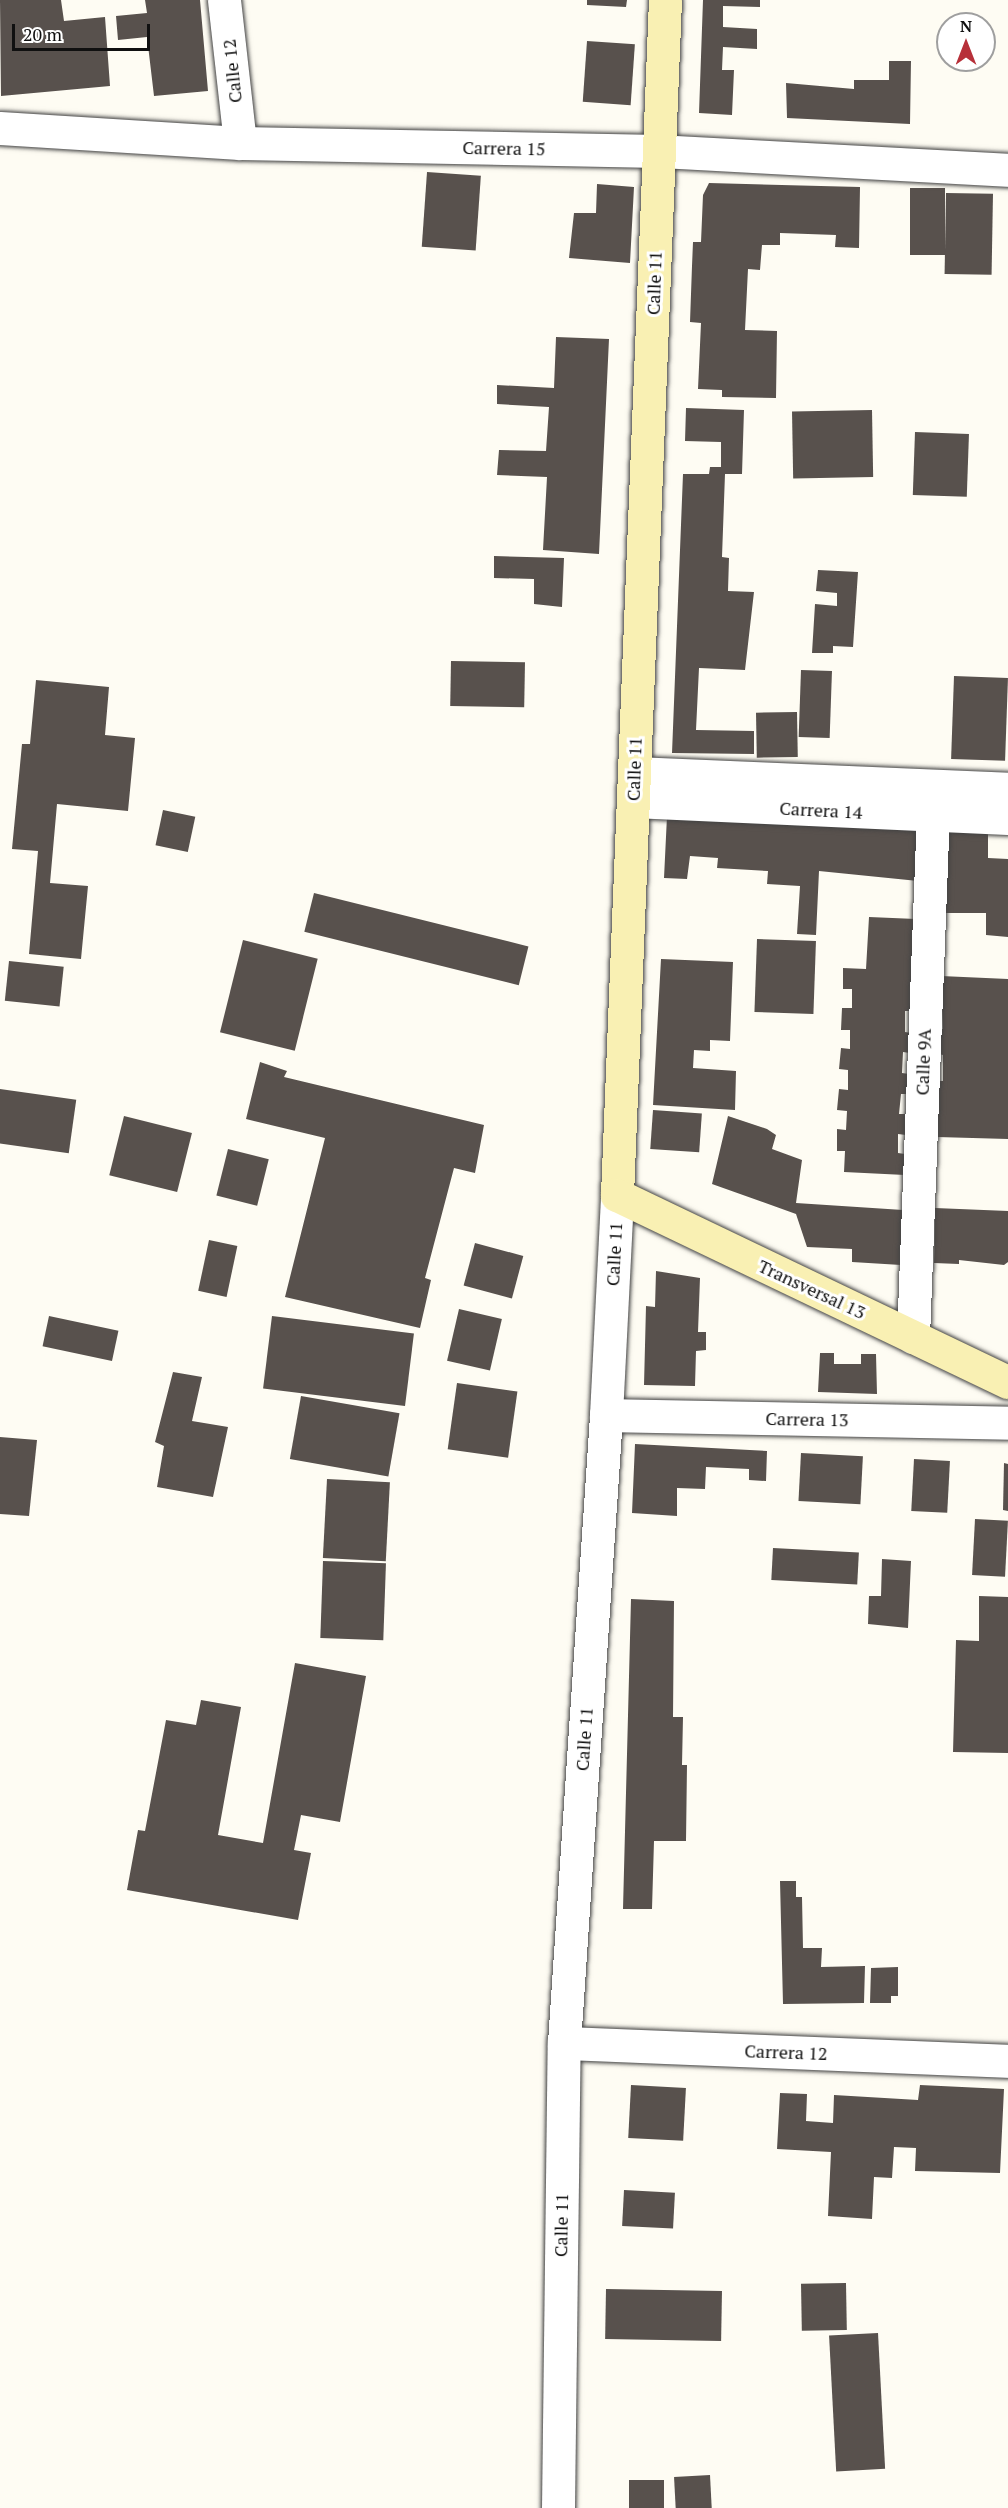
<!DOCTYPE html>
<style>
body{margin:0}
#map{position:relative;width:1008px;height:2508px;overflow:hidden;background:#fefcf3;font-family:"PT Serif",serif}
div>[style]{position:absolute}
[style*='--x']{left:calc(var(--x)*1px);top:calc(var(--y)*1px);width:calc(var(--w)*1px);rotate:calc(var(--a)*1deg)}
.building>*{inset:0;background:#58514d;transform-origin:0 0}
.roads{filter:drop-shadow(0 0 2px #434343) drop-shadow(0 0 2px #434343)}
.street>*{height:33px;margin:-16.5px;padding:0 16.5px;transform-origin:16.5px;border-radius:16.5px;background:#fff}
.secondary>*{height:33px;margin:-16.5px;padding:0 16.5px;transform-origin:16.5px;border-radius:16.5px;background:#f9f0b3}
span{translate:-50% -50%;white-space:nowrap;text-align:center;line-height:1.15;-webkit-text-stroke:6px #fff;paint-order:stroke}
.street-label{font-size:18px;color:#101010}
.north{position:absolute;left:936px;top:12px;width:60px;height:60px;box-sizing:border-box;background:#fff;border:2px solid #9f9f9f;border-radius:50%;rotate:0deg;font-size:16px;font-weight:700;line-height:24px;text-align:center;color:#101010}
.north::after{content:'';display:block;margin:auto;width:21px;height:27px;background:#b73039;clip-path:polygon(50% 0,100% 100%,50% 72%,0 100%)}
.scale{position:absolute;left:12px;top:24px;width:138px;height:27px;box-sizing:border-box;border:3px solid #101010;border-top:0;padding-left:8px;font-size:18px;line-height:21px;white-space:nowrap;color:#101010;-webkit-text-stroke:4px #fff;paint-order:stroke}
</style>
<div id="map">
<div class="building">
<div style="clip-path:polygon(0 0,61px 0,64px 21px,105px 17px,110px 86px,1px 96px)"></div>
<div style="clip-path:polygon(145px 0,200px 0,208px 91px,154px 96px,147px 37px,118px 40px,116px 16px,147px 13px)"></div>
<div style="clip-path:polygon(587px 0,627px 0,626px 7px,587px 5px)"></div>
<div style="clip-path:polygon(703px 0,760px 0,760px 7px,723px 6px,723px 27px,757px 29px,757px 49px,723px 47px,722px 70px,734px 70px,732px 115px,699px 113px)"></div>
<div style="left:587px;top:41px;width:48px;height:61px;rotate:4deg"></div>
<div style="clip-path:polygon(889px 61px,911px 61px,910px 124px,787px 118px,786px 83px,854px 89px,854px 80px,889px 80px)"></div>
<div style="left:427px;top:172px;width:54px;height:75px;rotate:4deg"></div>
<div style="clip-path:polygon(709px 183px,860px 187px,859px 248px,835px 247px,836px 235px,780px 233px,780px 245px,762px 245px,760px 270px,748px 269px,745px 330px,777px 331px,776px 398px,722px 397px,722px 390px,698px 389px,701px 323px,690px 322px,692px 266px,693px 242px,701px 242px,703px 195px)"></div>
<div style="clip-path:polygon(597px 184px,634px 187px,630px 263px,569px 258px,574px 213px,596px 213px)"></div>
<div style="left:910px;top:188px;width:35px;height:67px"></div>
<div style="left:946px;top:193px;width:47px;height:81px;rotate:1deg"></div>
<div style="clip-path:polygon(556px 337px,609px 339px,599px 554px,543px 550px,547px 477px,497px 475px,499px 450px,546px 451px,549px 407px,497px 404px,497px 385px,554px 388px)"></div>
<div style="clip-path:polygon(686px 408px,744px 410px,742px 474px,725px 474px,722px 557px,729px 558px,728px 591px,754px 592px,745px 670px,699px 668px,696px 730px,754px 731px,754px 754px,672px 753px,683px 474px,709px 474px,710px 467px,721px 467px,721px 442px,685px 441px)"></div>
<div style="left:872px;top:410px;width:67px;height:80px;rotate:89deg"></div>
<div style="left:915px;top:432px;width:54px;height:63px;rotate:2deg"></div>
<div style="clip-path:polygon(494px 556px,564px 558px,562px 607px,534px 604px,534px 579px,494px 578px)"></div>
<div style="clip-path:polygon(818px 570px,858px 572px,853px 647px,833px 646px,833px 653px,812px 653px,815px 604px,837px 606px,837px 593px,816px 591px)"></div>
<div style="left:451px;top:661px;width:74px;height:45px;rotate:1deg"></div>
<div style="left:801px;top:670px;width:31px;height:67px;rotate:2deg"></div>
<div style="left:954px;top:676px;width:54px;height:83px;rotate:2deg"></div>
<div style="clip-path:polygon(36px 680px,109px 687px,105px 735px,135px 738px,128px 811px,57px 804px,50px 883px,88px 886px,81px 959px,29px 954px,38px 851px,12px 849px,22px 744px,30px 744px)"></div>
<div style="left:797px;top:712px;width:45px;height:41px;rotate:89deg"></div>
<div style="left:163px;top:810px;width:33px;height:36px;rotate:12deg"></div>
<div style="clip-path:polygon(667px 816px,921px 830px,918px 881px,819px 871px,816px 935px,797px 934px,800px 886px,767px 884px,768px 871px,717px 868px,718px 858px,690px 856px,687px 879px,664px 878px)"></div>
<div style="clip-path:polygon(945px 831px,988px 833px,988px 858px,1008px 859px,1008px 937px,986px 935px,986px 913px,943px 913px)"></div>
<div style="left:314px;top:893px;width:221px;height:40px;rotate:14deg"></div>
<div style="clip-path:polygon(869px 917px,916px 919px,912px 1011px,905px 1011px,905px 1032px,911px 1033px,910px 1053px,903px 1052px,902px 1073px,909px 1074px,908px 1094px,901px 1094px,899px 1114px,908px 1114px,906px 1135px,898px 1134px,898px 1153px,905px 1154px,905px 1175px,844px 1172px,845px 1151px,837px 1151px,837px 1129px,846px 1130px,847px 1111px,837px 1110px,839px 1089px,848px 1090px,848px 1070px,839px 1069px,841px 1048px,850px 1049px,850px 1030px,841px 1030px,842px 1008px,852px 1008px,852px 989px,843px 989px,843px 968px,866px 969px)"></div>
<div style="left:757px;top:939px;width:59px;height:73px;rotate:2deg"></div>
<div style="left:243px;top:940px;width:77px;height:95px;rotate:14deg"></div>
<div style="clip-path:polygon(661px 959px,733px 962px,730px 1041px,710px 1040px,710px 1051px,694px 1050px,693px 1068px,736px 1071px,735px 1110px,653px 1105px)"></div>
<div style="left:9px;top:961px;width:55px;height:40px;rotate:6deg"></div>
<div style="clip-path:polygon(941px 976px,1008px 979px,1008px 1139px,937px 1137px,939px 1081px,943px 1081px,943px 1055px,939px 1054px,940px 1029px,943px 1029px)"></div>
<div style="clip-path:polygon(260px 1062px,287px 1071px,284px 1077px,484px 1125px,475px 1173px,454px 1168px,425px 1278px,431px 1280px,420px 1328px,285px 1297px,325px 1138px,246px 1119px)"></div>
<div style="left:0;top:1089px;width:77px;height:54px;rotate:8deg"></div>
<div style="left:653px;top:1110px;width:49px;height:39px;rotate:4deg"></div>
<div style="left:124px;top:1116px;width:70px;height:61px;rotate:14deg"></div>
<div style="clip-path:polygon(728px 1116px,767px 1129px,776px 1135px,772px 1149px,802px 1160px,796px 1203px,903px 1210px,901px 1265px,852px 1262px,852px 1249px,807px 1247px,796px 1214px,712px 1184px)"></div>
<div style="left:228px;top:1149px;width:42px;height:48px;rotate:14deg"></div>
<div style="clip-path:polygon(935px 1208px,1008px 1211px,1008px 1262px,1004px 1265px,959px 1260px,959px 1264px,934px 1263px)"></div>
<div style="left:209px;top:1240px;width:29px;height:52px;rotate:12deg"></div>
<div style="left:475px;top:1243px;width:50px;height:44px;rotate:15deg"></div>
<div style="clip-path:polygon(656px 1271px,700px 1278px,698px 1332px,706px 1332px,706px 1350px,696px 1351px,695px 1386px,644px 1385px,646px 1306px,655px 1307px)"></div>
<div style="left:459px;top:1309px;width:44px;height:53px;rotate:13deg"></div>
<div style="left:49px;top:1316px;width:71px;height:31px;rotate:12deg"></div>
<div style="left:272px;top:1316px;width:143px;height:73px;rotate:7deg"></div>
<div style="clip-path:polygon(820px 1353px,834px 1353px,834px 1364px,861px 1364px,861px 1354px,876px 1354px,877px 1394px,818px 1392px)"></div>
<div style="clip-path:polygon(173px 1372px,202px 1377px,192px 1421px,228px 1427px,213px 1497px,157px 1487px,164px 1446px,155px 1442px)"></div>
<div style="left:457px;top:1383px;width:61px;height:67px;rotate:8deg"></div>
<div style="left:301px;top:1396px;width:100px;height:64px;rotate:10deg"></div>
<div style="clip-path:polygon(0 1437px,37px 1440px,29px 1516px,0 1514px)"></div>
<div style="clip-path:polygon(635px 1444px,767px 1451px,766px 1481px,749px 1480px,749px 1469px,706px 1467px,705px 1489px,677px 1488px,677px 1516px,632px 1513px)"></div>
<div style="left:801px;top:1453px;width:62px;height:48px;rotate:3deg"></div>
<div style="left:914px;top:1459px;width:36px;height:52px;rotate:3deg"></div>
<div style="clip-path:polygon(1004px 1463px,1008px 1464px,1008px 1511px,1003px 1510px)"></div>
<div style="left:327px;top:1479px;width:63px;height:79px;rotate:3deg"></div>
<div style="left:975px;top:1519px;width:33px;height:56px;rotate:3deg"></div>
<div style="left:773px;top:1548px;width:86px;height:32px;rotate:3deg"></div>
<div style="clip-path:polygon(882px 1559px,911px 1561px,908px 1628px,868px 1624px,869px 1596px,881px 1596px)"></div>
<div style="left:323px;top:1561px;width:63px;height:77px;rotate:2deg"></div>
<div style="clip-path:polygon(979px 1596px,1008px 1597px,1008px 1753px,953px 1752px,956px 1640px,979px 1641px)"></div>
<div style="clip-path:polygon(631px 1599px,674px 1601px,673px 1717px,683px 1717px,682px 1765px,687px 1765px,686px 1841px,654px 1841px,652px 1909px,623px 1909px)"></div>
<div style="clip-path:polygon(295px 1663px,366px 1676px,340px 1822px,301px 1815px,294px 1850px,311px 1853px,298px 1920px,127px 1890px,138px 1830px,145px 1831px,166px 1720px,196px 1725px,201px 1700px,241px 1707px,218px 1835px,263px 1843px)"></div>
<div style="clip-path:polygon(780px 1881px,796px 1881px,796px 1897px,802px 1897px,803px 1948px,822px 1948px,821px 1967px,865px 1966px,864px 2003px,783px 2004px)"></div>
<div style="clip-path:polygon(898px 1967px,898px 1996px,891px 1996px,891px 2003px,870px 2003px,871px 1968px)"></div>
<div style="left:631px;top:2085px;width:55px;height:53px;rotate:3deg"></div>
<div style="clip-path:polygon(920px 2085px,1004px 2089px,1000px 2173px,915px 2171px,916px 2148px,894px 2147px,892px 2178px,874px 2177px,872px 2219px,828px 2216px,831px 2152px,777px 2149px,780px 2093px,807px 2094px,806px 2121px,833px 2123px,834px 2095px,918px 2100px)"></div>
<div style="left:624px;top:2190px;width:51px;height:36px;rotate:3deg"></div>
<div style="left:846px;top:2283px;width:47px;height:45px;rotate:89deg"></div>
<div style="left:606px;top:2289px;width:116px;height:50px;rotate:1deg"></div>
<div style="left:878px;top:2333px;width:136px;height:49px;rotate:87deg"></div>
<div style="left:710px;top:2475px;width:33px;height:36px;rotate:87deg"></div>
<div style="left:629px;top:2480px;width:35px;height:28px"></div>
</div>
<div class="roads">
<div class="street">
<div style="--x:224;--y:0;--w:144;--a:83.6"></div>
<div style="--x:0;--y:128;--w:240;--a:3.6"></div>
<div style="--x:240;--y:143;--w:419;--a:1.1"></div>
<div style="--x:659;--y:151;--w:350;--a:3.1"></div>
<div style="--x:634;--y:773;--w:374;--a:2.4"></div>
<div style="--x:633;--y:801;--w:375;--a:2.6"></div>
<div style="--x:913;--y:1337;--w:551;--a:-87.82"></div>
<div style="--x:606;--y:1415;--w:402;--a:1.1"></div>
<div style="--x:564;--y:2043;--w:444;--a:2.3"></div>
<div style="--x:558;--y:2508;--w:465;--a:-89.3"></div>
<div style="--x:564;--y:2043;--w:629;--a:-86.17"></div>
<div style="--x:606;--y:1415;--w:220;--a:-87.1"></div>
</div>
<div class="secondary">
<div style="--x:665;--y:0;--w:1196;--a:92.3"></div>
<div style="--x:617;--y:1195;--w:433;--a:25.6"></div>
</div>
</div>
<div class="street-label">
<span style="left:232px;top:71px;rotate:-96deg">Calle 12</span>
<span style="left:504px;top:148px;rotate:1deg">Carrera 15</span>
<span style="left:654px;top:283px;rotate:-88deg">Calle 11</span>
<span style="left:634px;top:769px;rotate:-88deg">Calle 11</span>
<span style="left:821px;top:810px;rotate:3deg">Carrera 14</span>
<span style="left:923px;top:1062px;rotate:-88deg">Calle 9A</span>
<span style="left:614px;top:1254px;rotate:-87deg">Calle 11</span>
<span style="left:812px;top:1289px;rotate:25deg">Transversal 13</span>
<span style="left:807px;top:1419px;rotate:1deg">Carrera 13</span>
<span style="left:584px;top:1739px;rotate:-86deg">Calle 11</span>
<span style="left:786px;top:2052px;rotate:2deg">Carrera 12</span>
<span style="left:561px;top:2225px;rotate:-89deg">Calle 11</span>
</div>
<div class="north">N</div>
<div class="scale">20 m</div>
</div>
